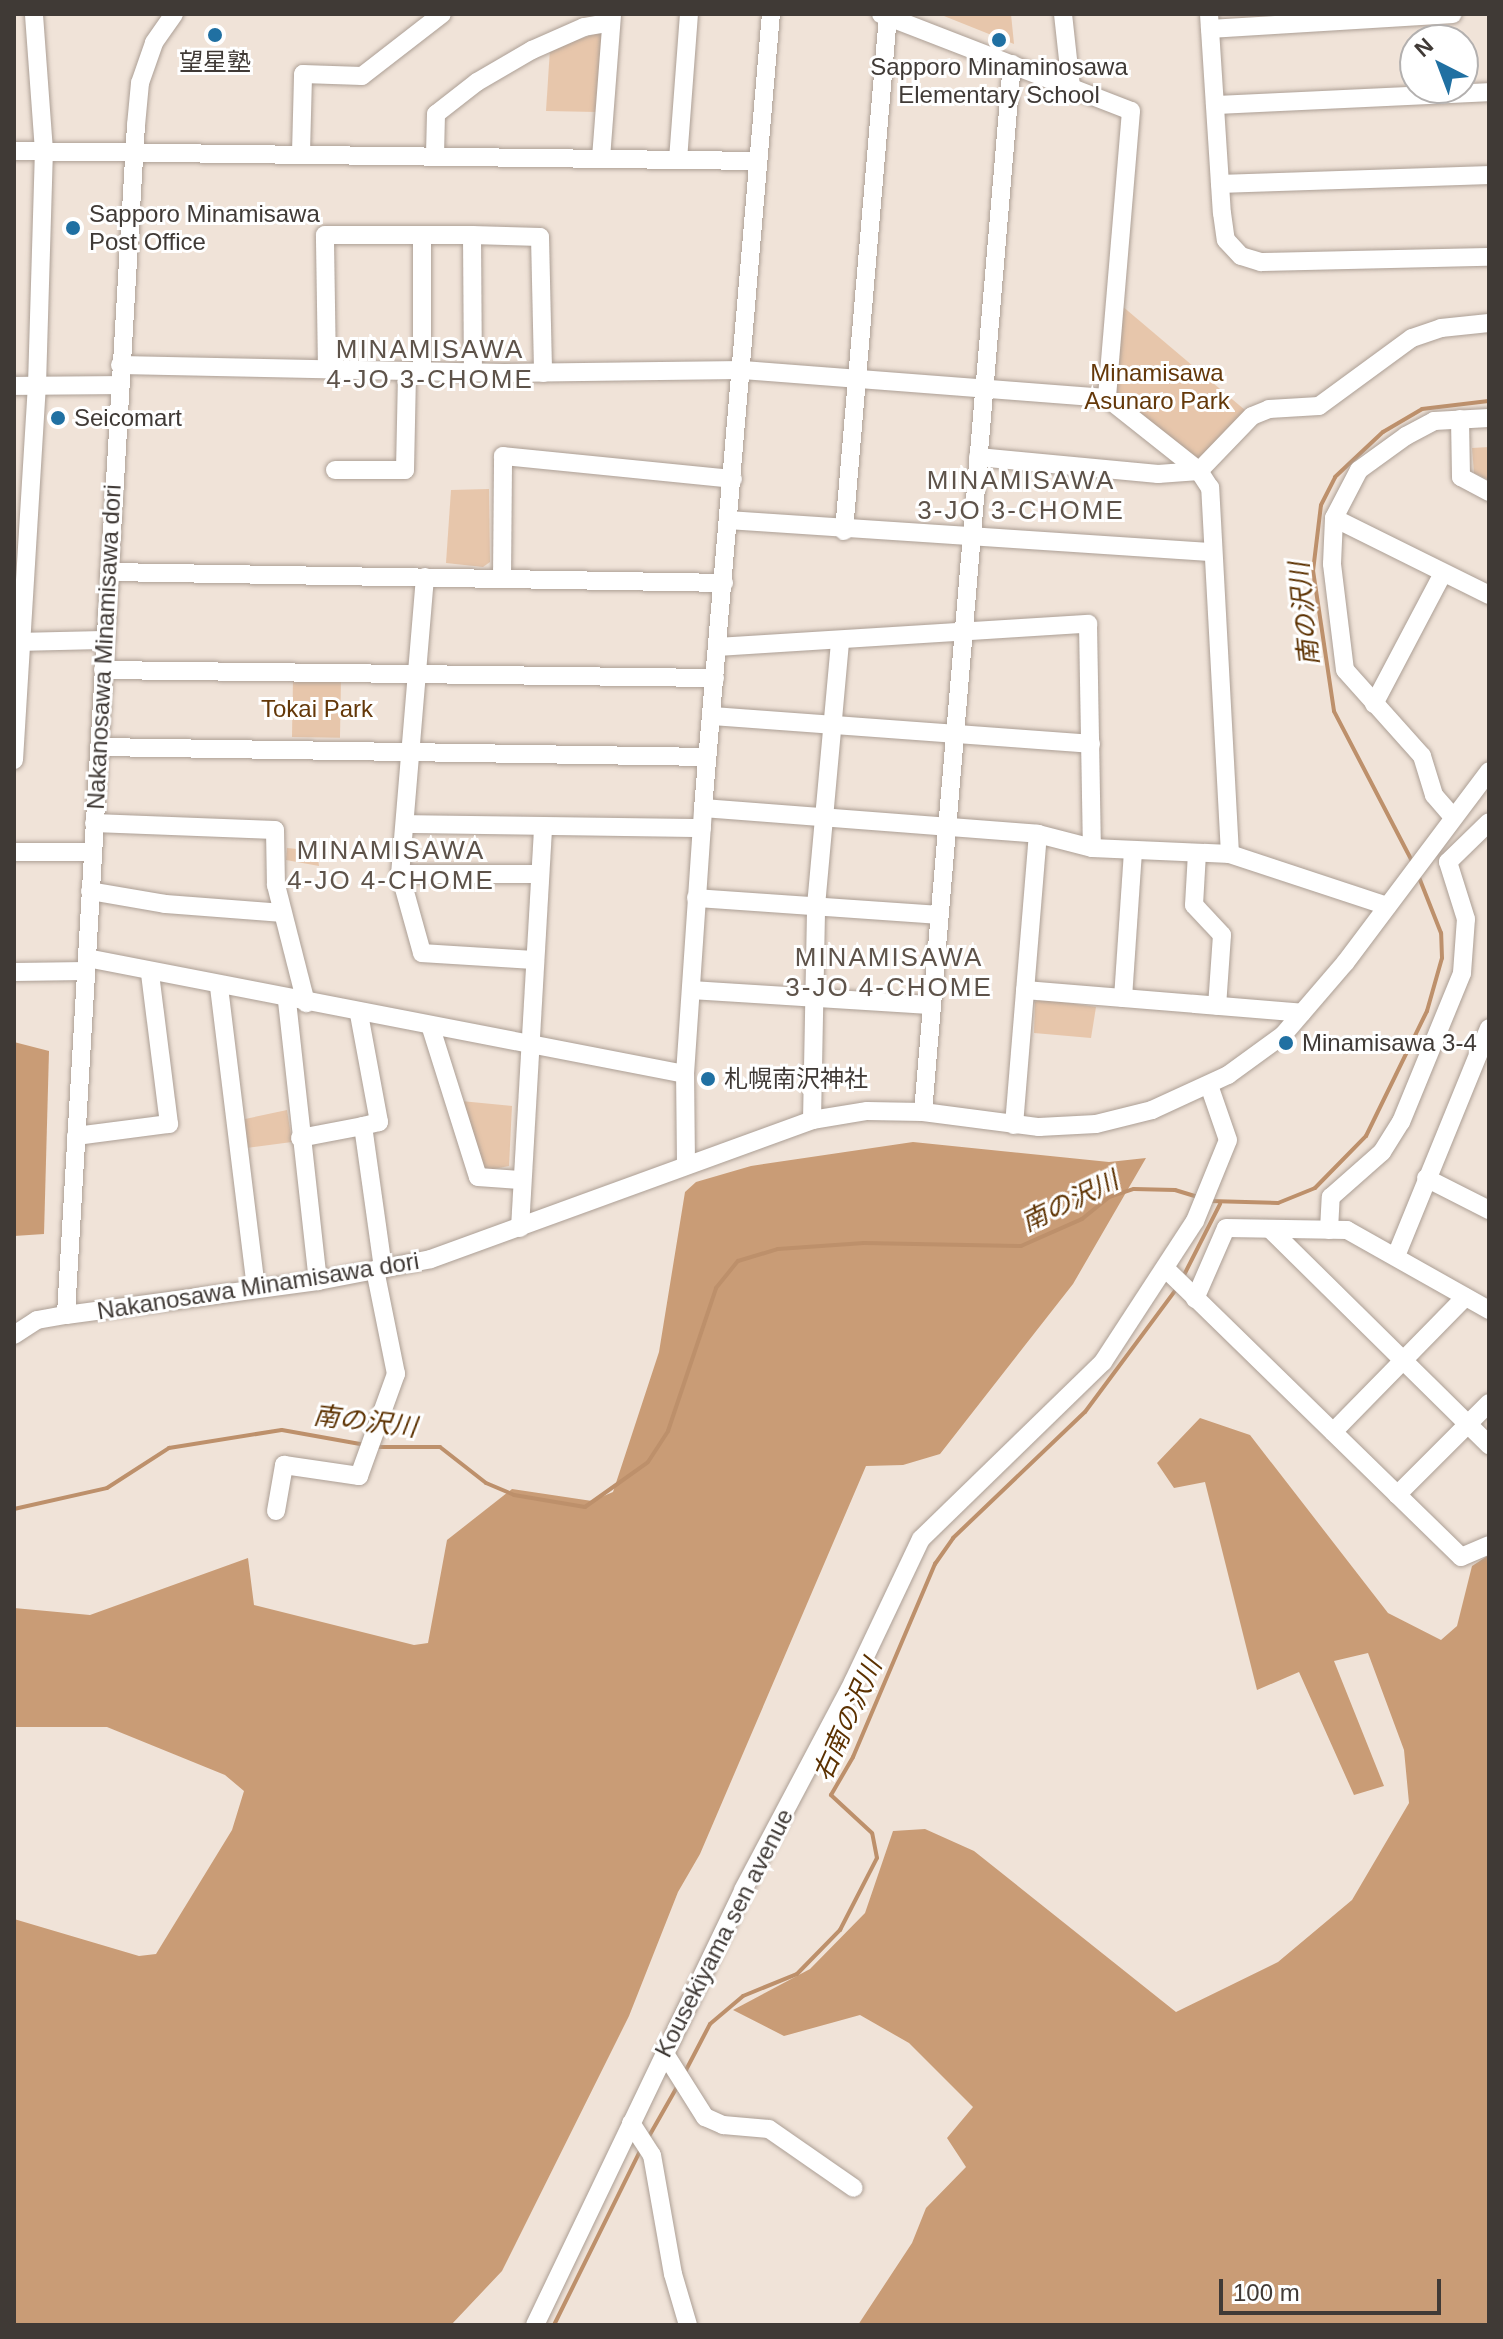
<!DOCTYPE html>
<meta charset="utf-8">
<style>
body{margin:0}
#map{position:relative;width:1503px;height:2339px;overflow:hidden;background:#f0e3d8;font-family:Helvetica,"Noto Sans JP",sans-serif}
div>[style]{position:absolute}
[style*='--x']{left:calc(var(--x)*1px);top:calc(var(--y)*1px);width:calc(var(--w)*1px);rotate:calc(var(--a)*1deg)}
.green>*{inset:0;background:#e7c6ab;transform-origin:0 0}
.forest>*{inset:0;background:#c99c76}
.stream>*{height:4px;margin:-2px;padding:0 2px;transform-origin:2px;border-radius:2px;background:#bd906b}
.roads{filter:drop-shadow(0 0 2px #ac9f95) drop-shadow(0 0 2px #ac9f95)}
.minor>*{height:18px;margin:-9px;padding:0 9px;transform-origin:9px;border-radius:9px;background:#fff}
.dots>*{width:22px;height:22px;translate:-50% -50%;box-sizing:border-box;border:4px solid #fff;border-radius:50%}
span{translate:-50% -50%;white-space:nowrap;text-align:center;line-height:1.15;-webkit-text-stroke:6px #fff;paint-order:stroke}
.poi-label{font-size:24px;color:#403a36}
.left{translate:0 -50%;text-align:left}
.park-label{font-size:24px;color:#643809}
.street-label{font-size:24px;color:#403a36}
.neighbourhood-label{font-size:26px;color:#5e534a;letter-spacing:2px}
.water-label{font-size:26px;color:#5c3100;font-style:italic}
.frame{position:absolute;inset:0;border:16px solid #403a36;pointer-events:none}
.north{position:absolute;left:1399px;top:24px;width:80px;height:80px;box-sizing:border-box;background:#fff;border:2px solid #b3b0af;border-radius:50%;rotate:318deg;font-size:22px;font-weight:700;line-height:32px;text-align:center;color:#403a36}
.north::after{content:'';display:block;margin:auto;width:28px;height:36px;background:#2070a2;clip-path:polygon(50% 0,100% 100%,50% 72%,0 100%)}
.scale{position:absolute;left:1219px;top:2279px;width:222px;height:36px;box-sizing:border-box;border:4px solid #403a36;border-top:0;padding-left:10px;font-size:24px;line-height:28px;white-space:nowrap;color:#403a36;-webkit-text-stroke:6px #fff;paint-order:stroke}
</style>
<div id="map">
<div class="green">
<div style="clip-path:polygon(939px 14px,1011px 14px,1014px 44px)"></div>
<div style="clip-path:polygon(604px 31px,597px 112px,546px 111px,550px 49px)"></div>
<div style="clip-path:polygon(1115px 300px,1252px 416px,1199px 471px,1107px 398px)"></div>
<div style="clip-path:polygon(1489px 447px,1489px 480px,1474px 473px,1472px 448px)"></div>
<div style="clip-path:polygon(489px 489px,490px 562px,483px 567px,446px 563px,451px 490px)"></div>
<div style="left:293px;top:679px;width:48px;height:58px;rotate:1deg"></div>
<div style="clip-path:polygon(287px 848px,317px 851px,319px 866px,286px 860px)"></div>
<div style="clip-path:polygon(1042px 999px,1096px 1007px,1091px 1038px,1034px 1033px,1035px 1002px)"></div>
<div style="clip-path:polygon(461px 1101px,512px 1106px,509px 1166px,484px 1171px)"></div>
<div style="clip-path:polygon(287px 1110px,292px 1142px,246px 1148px,245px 1119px)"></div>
</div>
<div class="forest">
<div style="clip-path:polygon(14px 1042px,49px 1051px,44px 1234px,14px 1236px)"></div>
<div style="clip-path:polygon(913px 1142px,1109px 1162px,1146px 1158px,1073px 1284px,940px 1454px,903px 1465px,866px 1466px,700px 1854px,678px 1892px,629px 2016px,502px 2271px,451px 2325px,14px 2325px,14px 1919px,139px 1956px,156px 1954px,232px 1830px,244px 1791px,225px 1775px,107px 1727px,14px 1727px,14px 1608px,90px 1615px,248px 1558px,254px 1605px,414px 1645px,428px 1643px,447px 1540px,512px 1489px,592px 1501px,613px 1492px,659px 1352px,685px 1192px,696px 1182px,751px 1166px)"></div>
<div style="clip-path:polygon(1200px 1418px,1250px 1435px,1388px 1613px,1441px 1640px,1457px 1626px,1472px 1566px,1489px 1555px,1489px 2325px,858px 2325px,912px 2243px,926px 2208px,966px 2167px,947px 2138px,973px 2107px,909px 2043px,860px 2015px,784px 2036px,733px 2010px,810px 1969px,865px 1913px,893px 1831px,925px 1829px,974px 1851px,1176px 2012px,1278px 1962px,1352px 1900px,1409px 1803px,1404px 1750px,1368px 1653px,1334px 1661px,1384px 1786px,1354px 1795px,1299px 1672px,1257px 1690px,1205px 1482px,1174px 1488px,1157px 1463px)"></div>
</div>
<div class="stream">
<div style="--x:1413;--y:863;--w:171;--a:-117.5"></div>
<div style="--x:1334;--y:711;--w:142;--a:-98.5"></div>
<div style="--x:1313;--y:571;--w:66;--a:-83.1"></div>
<div style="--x:1321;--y:505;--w:31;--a:-63"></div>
<div style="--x:1335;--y:477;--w:66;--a:-43.2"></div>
<div style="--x:1383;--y:432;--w:45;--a:-30.5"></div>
<div style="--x:1422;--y:409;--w:67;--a:-6.8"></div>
<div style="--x:1210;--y:1201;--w:68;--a:1.7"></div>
<div style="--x:1278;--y:1203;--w:40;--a:-22"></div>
<div style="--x:1315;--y:1188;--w:73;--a:-45.6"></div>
<div style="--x:1366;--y:1136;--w:139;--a:-64"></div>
<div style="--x:1427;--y:1011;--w:55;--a:-74.2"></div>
<div style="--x:1442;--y:958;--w:25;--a:-92"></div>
<div style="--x:1441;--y:933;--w:62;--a:-111.6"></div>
<div style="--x:1183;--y:1277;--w:82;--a:-63.1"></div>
<div style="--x:374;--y:1447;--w:66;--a:0"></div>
<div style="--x:440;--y:1447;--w:58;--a:38"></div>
<div style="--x:486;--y:1483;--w:30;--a:23"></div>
<div style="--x:514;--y:1495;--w:72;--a:9.6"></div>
<div style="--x:585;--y:1507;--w:77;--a:-35.5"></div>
<div style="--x:648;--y:1462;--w:37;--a:-57"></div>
<div style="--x:668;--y:1431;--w:151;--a:-71.4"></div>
<div style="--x:716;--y:1288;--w:35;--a:-51"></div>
<div style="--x:738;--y:1261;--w:42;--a:-16.7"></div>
<div style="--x:778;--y:1249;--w:86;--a:-4"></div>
<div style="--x:864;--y:1243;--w:157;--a:1.1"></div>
<div style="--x:1021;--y:1246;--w:67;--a:-23.9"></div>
<div style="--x:1082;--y:1219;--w:35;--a:-39"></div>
<div style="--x:1109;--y:1197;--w:26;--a:-18"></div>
<div style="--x:1134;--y:1189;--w:41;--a:1.4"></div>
<div style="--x:1175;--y:1190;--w:24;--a:17"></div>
<div style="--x:14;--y:1509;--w:95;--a:-12.7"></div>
<div style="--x:107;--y:1488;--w:74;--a:-32.8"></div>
<div style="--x:169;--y:1448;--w:114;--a:-9.1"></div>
<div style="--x:282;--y:1430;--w:85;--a:10.1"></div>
<div style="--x:685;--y:2072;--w:54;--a:-62.5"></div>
<div style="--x:710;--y:2024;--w:43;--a:-40.3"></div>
<div style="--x:743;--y:1996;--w:58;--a:-22.2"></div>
<div style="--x:797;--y:1974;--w:62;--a:-45.7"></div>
<div style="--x:840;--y:1930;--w:81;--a:-62.8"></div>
<div style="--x:877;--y:1858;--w:25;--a:-101"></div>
<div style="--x:872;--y:1833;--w:56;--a:-137.2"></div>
<div style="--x:831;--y:1795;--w:44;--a:-59.9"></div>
<div style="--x:853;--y:1757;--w:210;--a:-67"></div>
<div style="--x:935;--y:1564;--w:32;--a:-55"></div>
<div style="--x:953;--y:1538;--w:182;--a:-43.7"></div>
<div style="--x:1085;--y:1412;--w:154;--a:-53.4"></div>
<div style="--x:648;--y:2138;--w:59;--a:-60.4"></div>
<div style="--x:554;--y:2325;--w:196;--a:-63.7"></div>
</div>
<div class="roads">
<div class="minor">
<div style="--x:174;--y:14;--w:35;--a:125"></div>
<div style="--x:154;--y:43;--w:42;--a:109.3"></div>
<div style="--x:140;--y:83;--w:42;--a:95.4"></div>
<div style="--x:136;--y:125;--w:1192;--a:93.37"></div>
<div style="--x:66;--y:1315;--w:254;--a:-7.7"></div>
<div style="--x:318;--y:1281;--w:115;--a:-11"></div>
<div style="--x:431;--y:1259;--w:406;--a:-20"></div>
<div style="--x:812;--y:1120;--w:56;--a:-9.3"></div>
<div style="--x:867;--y:1111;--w:56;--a:1"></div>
<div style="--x:923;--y:1112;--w:117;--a:7.4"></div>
<div style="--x:1039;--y:1127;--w:57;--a:-3"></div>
<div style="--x:1096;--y:1124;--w:58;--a:-14"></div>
<div style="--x:1152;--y:1110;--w:84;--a:-24.7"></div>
<div style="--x:1228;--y:1075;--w:68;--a:-36"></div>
<div style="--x:1283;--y:1035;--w:95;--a:-49.3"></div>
<div style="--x:1345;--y:963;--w:240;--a:-53.1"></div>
<div style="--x:881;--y:14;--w:268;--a:21.2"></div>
<div style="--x:1131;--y:111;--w:288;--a:94.8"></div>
<div style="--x:1063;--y:14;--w:73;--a:83.7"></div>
<div style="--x:1209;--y:14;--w:199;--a:86.3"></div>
<div style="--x:1222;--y:213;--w:27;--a:82"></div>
<div style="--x:1226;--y:240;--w:22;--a:47"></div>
<div style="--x:1241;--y:256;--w:21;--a:17"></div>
<div style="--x:1261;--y:262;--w:228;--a:-1.3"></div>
<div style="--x:1210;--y:29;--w:243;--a:-3.5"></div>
<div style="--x:1215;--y:105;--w:274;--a:-2.7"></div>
<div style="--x:14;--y:151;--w:744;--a:0.77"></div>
<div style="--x:301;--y:153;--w:79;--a:-88.5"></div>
<div style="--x:303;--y:74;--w:59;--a:1.9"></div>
<div style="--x:362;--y:76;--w:101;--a:-37.8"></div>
<div style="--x:435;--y:155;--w:41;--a:-88.6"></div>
<div style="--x:436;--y:114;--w:52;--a:-38"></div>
<div style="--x:477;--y:82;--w:64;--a:-30.2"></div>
<div style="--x:532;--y:50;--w:57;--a:-23.9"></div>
<div style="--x:584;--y:27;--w:27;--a:-10"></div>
<div style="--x:601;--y:158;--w:144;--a:-85.6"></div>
<div style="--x:678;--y:160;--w:146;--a:-85.7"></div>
<div style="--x:1220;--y:184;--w:269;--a:-1.9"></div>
<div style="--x:472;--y:235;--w:137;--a:89.6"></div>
<div style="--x:120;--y:365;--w:384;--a:1.2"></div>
<div style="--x:504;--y:373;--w:238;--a:-0.7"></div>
<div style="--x:742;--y:370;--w:366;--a:4.4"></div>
<div style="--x:1107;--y:398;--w:117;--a:38.4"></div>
<div style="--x:327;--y:369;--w:134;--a:-90.9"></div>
<div style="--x:325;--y:235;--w:147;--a:0"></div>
<div style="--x:472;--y:235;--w:68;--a:1.7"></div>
<div style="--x:540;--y:237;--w:136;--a:88.7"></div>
<div style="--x:422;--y:371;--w:135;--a:-90"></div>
<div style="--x:14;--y:386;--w:105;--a:-0.5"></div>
<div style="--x:1460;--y:419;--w:58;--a:89"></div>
<div style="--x:1461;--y:477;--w:32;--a:28"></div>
<div style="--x:978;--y:457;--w:181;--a:5.4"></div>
<div style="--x:1158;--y:474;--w:41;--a:-4.2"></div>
<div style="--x:335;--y:470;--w:70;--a:0"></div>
<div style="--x:405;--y:470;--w:99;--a:-88.8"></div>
<div style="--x:1334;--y:518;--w:173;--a:26.4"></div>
<div style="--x:729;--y:520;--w:484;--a:3.8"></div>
<div style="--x:844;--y:531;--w:517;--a:-85.12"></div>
<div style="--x:109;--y:572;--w:615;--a:1.02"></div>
<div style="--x:425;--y:577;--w:298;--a:94.8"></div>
<div style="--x:400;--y:874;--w:82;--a:74.4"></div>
<div style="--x:422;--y:953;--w:111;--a:3.6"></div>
<div style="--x:502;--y:579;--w:123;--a:-89.5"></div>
<div style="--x:503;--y:456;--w:231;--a:5.7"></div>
<div style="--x:14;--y:642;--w:91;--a:-1.3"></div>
<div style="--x:718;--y:647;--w:371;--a:-3.6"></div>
<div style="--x:1088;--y:624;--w:224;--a:89"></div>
<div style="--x:103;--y:670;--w:612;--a:0.75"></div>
<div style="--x:1374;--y:704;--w:148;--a:-62.2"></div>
<div style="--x:711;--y:716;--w:381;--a:4.2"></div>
<div style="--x:99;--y:747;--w:608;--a:0.94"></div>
<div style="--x:14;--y:760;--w:376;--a:-86.5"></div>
<div style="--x:37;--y:385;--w:234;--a:-88.3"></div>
<div style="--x:44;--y:151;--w:137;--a:-94.2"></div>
<div style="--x:703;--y:808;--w:336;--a:4.4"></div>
<div style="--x:1038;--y:834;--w:56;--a:14.5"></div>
<div style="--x:1092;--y:848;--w:138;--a:2.5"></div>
<div style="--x:1453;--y:817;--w:29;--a:-131"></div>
<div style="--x:1434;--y:795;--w:41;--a:-107.1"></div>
<div style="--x:1422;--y:756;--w:115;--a:-131.8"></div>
<div style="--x:1345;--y:670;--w:107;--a:-97"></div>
<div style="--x:1332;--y:564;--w:46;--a:-87.5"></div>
<div style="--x:1334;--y:518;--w:54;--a:-62.5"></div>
<div style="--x:1359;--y:470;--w:58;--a:-35.9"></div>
<div style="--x:1406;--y:436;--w:32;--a:-28"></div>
<div style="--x:1434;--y:421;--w:55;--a:-3.1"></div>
<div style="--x:94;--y:823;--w:181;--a:2.2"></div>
<div style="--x:275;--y:830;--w:55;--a:89"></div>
<div style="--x:276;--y:885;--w:122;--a:75.7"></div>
<div style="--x:406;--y:824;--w:296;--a:0.8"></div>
<div style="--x:14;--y:852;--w:78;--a:0"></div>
<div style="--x:1197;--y:853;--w:52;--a:93.3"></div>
<div style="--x:1194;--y:905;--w:41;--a:47"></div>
<div style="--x:1222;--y:935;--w:71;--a:94"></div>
<div style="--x:400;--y:874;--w:140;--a:0"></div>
<div style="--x:90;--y:891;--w:76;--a:9.8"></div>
<div style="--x:165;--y:904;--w:116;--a:4.4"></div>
<div style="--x:696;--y:898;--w:243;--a:4"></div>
<div style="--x:1387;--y:906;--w:165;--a:-161.7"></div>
<div style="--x:1230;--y:854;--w:367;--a:-93.1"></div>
<div style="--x:1210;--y:488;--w:20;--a:-123"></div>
<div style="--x:1199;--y:471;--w:76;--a:-46.1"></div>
<div style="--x:1252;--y:416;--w:18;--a:-22"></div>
<div style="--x:1269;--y:409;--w:50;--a:-3.4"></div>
<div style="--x:1319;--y:406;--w:115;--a:-36.2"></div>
<div style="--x:1412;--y:338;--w:31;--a:-19"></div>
<div style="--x:1441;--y:328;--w:48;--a:-5.9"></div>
<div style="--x:87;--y:958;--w:609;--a:10.98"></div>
<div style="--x:14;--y:972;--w:72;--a:-0.8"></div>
<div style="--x:219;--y:987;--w:304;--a:83"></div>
<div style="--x:691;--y:990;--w:239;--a:3.6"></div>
<div style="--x:1025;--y:990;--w:278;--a:4.7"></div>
<div style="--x:1123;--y:998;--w:148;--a:-86.1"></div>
<div style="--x:287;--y:1001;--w:282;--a:83.7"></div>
<div style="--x:359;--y:1014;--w:110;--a:79.5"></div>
<div style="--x:379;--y:1122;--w:16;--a:166"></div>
<div style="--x:431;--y:1028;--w:156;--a:72.5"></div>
<div style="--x:478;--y:1177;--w:42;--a:4.1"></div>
<div style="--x:923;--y:1112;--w:1052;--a:-85.15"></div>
<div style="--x:812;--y:1120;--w:214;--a:-88.9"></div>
<div style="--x:816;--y:906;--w:267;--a:-84.8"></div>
<div style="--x:1014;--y:1125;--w:292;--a:-85.3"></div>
<div style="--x:76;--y:1136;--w:94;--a:-7.4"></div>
<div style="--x:169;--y:1124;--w:152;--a:-97.2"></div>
<div style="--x:300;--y:1138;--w:64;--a:-10.8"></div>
<div style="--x:363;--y:1126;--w:144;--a:82"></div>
<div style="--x:686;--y:1164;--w:90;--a:-90.6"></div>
<div style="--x:685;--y:1074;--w:267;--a:-86.1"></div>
<div style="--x:703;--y:808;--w:797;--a:-85.11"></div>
<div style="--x:1426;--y:1178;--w:71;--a:26.9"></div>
<div style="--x:520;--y:1228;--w:401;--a:-86.7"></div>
<div style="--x:1270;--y:1229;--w:308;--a:44.6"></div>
<div style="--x:1329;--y:1230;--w:33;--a:-87"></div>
<div style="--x:1331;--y:1197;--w:68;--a:-41.4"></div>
<div style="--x:1382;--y:1152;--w:36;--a:-58"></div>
<div style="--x:1401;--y:1122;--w:161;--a:-67.7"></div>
<div style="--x:1462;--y:973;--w:54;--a:-85.8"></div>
<div style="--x:1466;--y:919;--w:60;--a:-107.5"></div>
<div style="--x:1448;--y:862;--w:57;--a:-44.3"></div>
<div style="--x:1396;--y:1256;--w:246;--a:-67.8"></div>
<div style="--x:1167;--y:1270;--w:411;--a:44.3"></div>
<div style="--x:1461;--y:1557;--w:30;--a:-23"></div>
<div style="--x:1195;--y:1299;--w:77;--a:-66.4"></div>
<div style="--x:1226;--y:1228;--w:121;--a:0.9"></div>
<div style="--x:1347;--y:1230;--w:163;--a:29.4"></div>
<div style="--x:14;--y:1335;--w:27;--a:-33"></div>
<div style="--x:37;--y:1320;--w:29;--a:-10"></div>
<div style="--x:1333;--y:1432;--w:189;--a:-45.6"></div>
<div style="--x:1397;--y:1495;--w:130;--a:-45"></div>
<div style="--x:276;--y:1511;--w:47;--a:-80.1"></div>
<div style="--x:284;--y:1465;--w:76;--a:8.3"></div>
<div style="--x:359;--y:1476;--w:109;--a:-70.1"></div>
<div style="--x:396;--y:1374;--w:106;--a:-101.4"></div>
<div style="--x:664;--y:2052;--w:77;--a:57.8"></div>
<div style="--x:705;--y:2117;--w:20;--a:24"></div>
<div style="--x:723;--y:2125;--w:46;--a:5"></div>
<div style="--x:769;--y:2129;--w:103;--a:34.8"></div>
<div style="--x:631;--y:2123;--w:38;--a:57"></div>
<div style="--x:652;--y:2155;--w:121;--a:80"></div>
<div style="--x:673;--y:2274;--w:53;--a:73.6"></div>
<div style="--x:535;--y:2325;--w:482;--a:-64.4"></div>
<div style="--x:743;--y:1890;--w:235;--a:-62.1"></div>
<div style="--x:853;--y:1682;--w:158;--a:-64.6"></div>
<div style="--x:921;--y:1539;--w:254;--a:-44.2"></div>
<div style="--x:1103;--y:1362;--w:168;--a:-56.9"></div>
<div style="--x:1195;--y:1221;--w:87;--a:-67.8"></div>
<div style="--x:1228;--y:1140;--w:58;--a:-109.1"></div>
</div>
</div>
<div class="dots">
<div style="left:215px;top:35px;background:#2070a2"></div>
<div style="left:999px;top:40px;background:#2070a2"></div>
<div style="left:73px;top:228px;background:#2070a2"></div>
<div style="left:58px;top:418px;background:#2070a2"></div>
<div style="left:1286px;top:1043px;background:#2070a2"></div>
<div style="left:708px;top:1079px;background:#2070a2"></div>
</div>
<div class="poi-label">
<span style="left:215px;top:62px">望星塾</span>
<span style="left:999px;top:81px">Sapporo Minaminosawa<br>Elementary School</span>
<span class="left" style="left:89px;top:228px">Sapporo Minamisawa<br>Post Office</span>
<span class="left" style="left:74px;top:418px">Seicomart</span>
<span class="left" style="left:1302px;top:1043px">Minamisawa 3-4</span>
<span class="left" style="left:724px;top:1079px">札幌南沢神社</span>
</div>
<div class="park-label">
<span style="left:1157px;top:387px">Minamisawa<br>Asunaro Park</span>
<span style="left:317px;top:709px">Tokai Park</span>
</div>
<div class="street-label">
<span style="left:104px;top:647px;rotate:-87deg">Nakanosawa Minamisawa dori</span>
<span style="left:258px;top:1286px;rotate:-9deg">Nakanosawa Minamisawa dori</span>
<span style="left:724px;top:1933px;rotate:-63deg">Kousekiyama sen avenue</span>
</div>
<div class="neighbourhood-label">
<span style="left:430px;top:365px">MINAMISAWA<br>4-JO 3-CHOME</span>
<span style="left:1021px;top:496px">MINAMISAWA<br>3-JO 3-CHOME</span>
<span style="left:391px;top:866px">MINAMISAWA<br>4-JO 4-CHOME</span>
<span style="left:889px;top:973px">MINAMISAWA<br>3-JO 4-CHOME</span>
</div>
<div class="water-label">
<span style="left:1305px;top:614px;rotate:-96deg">南の沢川</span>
<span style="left:1070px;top:1202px;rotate:-26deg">南の沢川</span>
<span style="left:365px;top:1422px;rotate:7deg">南の沢川</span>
<span style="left:848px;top:1720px;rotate:-66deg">右南の沢川</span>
</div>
<div class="frame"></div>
<div class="north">N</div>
<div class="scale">100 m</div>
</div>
